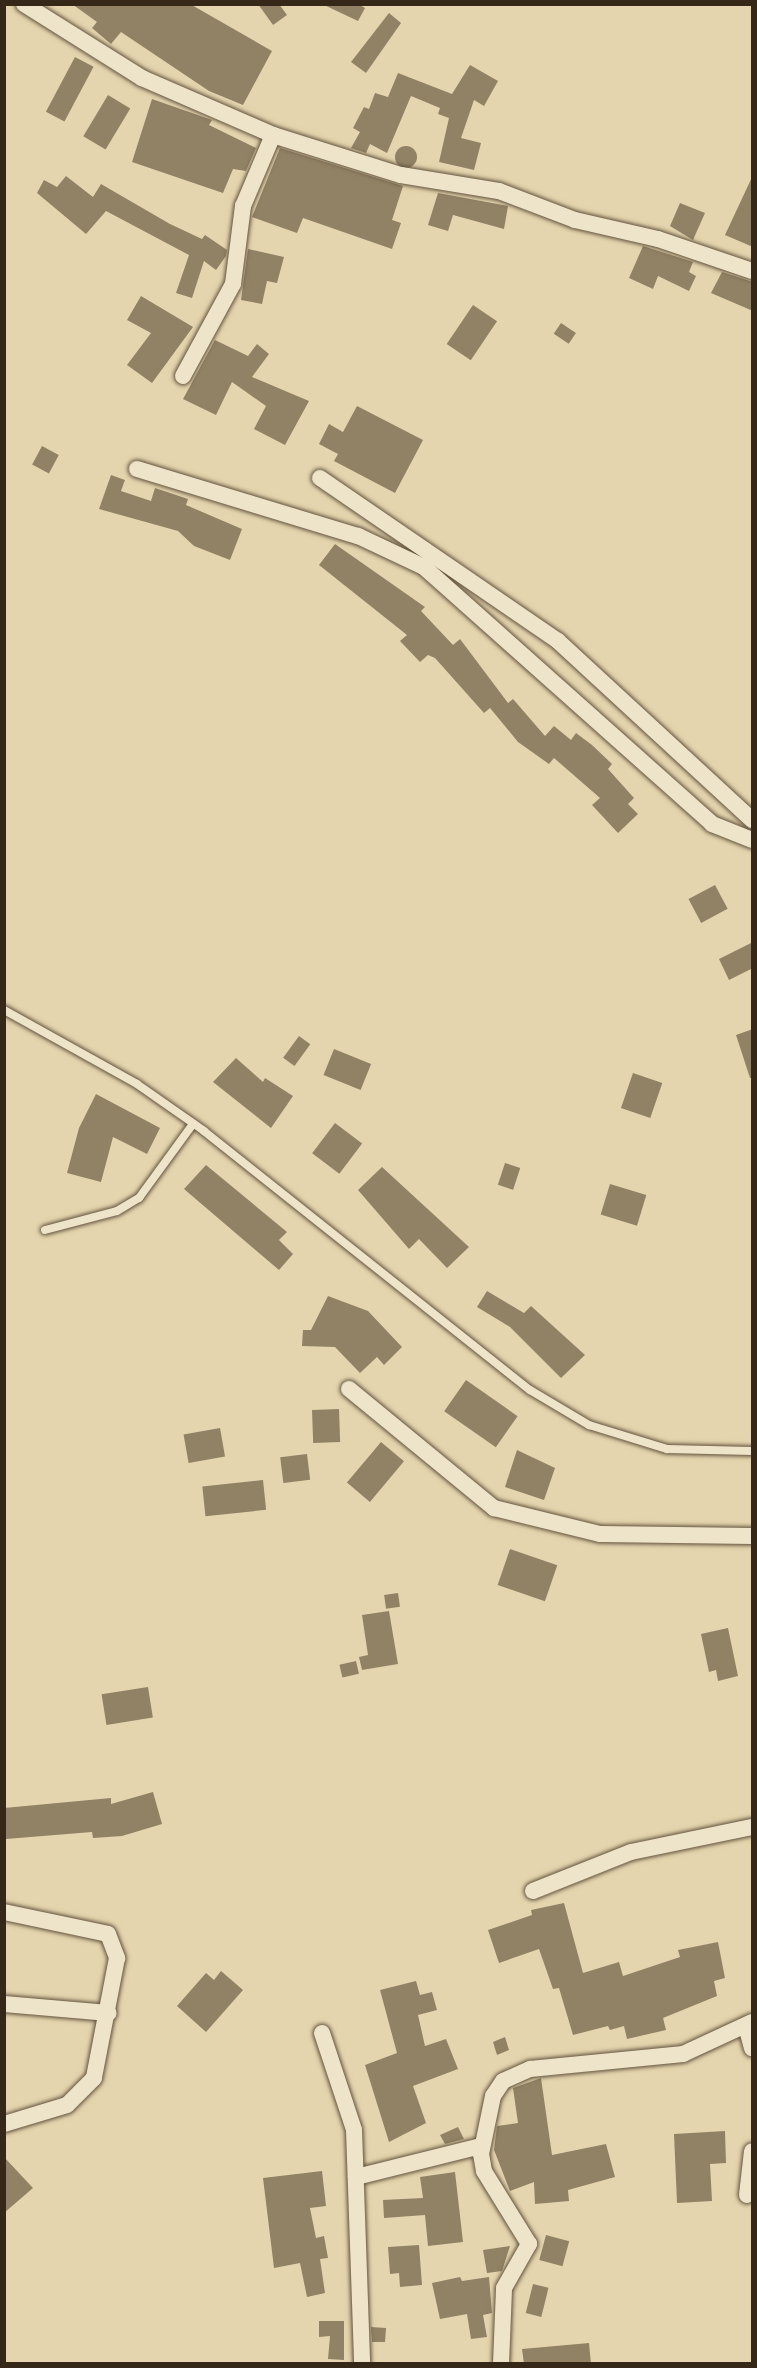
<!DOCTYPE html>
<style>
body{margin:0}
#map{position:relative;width:757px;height:2368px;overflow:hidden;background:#e5d5ae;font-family:"Sorts Mill Goudy",serif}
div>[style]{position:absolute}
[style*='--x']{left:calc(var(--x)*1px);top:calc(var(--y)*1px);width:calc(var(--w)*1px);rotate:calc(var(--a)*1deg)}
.building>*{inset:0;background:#918266;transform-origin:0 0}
.round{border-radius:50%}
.roads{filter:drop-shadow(0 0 2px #62533e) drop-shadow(0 0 2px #62533e)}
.lane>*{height:8px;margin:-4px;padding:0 4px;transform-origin:4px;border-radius:4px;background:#eee4ca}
.street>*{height:16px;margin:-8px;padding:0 8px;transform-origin:8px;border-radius:8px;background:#eee4ca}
span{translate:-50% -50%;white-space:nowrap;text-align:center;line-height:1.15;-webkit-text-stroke:5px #eee4ca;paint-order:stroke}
.frame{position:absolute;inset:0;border:6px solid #362818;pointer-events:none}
</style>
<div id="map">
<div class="building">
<div style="clip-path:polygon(72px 4px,190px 4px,272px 51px,243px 105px,209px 91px,121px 32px,111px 44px,92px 28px,97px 22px)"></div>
<div style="clip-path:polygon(258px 4px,279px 4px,287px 15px,273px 25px)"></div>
<div style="clip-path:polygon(322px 4px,358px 4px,365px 8px,358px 21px)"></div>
<div style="clip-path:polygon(389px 13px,401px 23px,366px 73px,351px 62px)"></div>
<div style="left:75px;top:57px;width:21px;height:62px;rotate:28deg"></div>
<div style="clip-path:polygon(470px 65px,498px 81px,484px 106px,474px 100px,461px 138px,481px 143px,474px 170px,439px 162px,449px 118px,438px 114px,440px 108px,411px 96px,387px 153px,370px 144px,366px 153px,351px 148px,360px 132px,353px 128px,364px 107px,369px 109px,375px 93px,388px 97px,398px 73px,452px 94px)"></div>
<div style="left:108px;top:95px;width:26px;height:48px;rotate:31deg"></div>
<div style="clip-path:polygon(152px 99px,212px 120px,209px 125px,256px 148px,246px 171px,233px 169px,223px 193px,132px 162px)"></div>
<div class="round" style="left:395px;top:146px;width:22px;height:22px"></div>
<div style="clip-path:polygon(280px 148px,403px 186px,392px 220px,401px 223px,392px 249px,303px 218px,297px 233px,252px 217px)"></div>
<div style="clip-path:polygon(753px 175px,753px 247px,725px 235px)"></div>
<div style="clip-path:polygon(66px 176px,93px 197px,101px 184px,170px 224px,202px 239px,205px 235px,227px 250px,226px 256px,216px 270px,204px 261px,192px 298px,176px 293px,189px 255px,106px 211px,86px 234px,37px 193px,44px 180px,57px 187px)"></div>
<div style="clip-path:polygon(438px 193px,508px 206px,504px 229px,453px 215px,448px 231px,428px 225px)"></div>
<div style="clip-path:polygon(680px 203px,705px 213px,693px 240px,670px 226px)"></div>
<div style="clip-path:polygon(643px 246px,693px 262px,689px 272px,696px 276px,689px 291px,658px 276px,653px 289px,629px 278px)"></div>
<div style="clip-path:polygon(248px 249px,284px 257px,277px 283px,267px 281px,262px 304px,241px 300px)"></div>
<div style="clip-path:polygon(722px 272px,753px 282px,753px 311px,711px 293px)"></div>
<div style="clip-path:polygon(141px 296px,193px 327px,152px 383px,127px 365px,151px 333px,127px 320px)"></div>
<div style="left:473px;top:305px;width:29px;height:47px;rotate:34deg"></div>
<div style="left:561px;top:323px;width:18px;height:13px;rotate:34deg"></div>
<div style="clip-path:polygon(215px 340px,248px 356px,257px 344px,269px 354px,252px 377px,309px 401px,285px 445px,254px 429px,266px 406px,232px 382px,216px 415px,183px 399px)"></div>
<div style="clip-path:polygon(357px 406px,423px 440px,395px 493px,334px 461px,338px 454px,319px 444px,329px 424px,343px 432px)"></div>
<div style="left:42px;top:446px;width:19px;height:21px;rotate:28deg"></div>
<div style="clip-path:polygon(111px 475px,125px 480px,121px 491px,151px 501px,155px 488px,188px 499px,186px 505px,242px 529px,230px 560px,194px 546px,178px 531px,99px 509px)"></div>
<div style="clip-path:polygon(335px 544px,425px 607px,421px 611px,453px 645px,460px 639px,508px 703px,513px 699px,545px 736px,554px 726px,571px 740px,576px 733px,592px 745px,612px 764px,608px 769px,634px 798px,628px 804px,638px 814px,618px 833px,592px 805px,600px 798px,554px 758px,549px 764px,518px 742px,490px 708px,484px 713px,435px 658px,428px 655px,420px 662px,400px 641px,407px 635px,319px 565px)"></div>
<div style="left:715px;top:885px;width:27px;height:30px;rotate:62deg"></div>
<div style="clip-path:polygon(753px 942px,753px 968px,729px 980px,719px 959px)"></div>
<div style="clip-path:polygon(753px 1029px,753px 1078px,750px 1078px,736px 1035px)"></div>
<div style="left:299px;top:1036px;width:14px;height:27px;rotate:36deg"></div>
<div style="left:334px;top:1049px;width:40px;height:28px;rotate:22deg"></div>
<div style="clip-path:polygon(236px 1058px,263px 1082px,265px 1078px,293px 1096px,271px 1128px,213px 1082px)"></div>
<div style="left:633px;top:1073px;width:31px;height:37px;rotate:19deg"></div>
<div style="clip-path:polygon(96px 1094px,160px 1128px,147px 1154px,113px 1137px,101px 1182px,67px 1173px,79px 1128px)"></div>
<div style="left:335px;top:1123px;width:34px;height:38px;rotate:37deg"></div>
<div style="left:505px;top:1163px;width:16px;height:23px;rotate:18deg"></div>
<div style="clip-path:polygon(206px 1165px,287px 1232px,279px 1240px,293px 1254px,279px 1270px,184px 1189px)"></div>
<div style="clip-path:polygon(382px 1167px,469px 1247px,447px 1268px,419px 1239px,409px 1249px,358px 1190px)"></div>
<div style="left:610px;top:1184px;width:38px;height:32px;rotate:17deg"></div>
<div style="clip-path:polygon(487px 1291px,524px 1313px,531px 1306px,585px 1355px,561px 1378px,510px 1327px,477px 1307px)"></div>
<div style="clip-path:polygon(328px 1296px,368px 1311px,402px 1347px,384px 1365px,377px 1357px,360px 1373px,335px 1347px,302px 1346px,303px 1330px,311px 1330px)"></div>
<div style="left:466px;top:1380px;width:63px;height:38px;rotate:35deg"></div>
<div style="left:339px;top:1409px;width:33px;height:27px;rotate:88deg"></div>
<div style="left:220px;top:1428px;width:29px;height:37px;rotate:80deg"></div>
<div style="left:381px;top:1442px;width:30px;height:53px;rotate:40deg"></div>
<div style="clip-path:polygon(517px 1450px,555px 1468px,544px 1500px,505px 1487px)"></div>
<div style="left:307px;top:1454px;width:26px;height:27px;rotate:83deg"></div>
<div style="left:263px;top:1480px;width:30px;height:61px;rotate:84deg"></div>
<div style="left:510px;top:1549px;width:50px;height:38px;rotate:19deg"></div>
<div style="left:398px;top:1593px;width:14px;height:14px;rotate:82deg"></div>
<div style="clip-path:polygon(389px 1611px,398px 1664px,362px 1670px,359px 1657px,368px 1655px,362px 1615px)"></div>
<div style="clip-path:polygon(728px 1628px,738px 1676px,718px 1681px,716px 1670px,709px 1672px,701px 1634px)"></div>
<div style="left:356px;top:1661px;width:13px;height:17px;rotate:77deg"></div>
<div style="left:148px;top:1687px;width:31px;height:47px;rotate:81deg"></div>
<div style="clip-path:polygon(153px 1792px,162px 1824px,122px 1836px,93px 1838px,92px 1832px,6px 1839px,4px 1808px,111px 1798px,111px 1804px)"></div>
<div style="clip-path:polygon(564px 1903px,583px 1973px,619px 1962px,623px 1976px,680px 1957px,678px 1950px,718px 1942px,725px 1978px,714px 1981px,717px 1996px,663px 2018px,666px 2030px,627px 2039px,624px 2026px,610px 2030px,608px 2026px,573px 2035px,559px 1988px,553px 1989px,539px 1949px,499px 1963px,488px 1930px,532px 1915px,531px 1910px)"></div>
<div style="clip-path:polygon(221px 1971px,243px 1990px,206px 2032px,177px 2006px,206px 1973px,214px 1980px)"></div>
<div style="clip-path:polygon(416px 1981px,420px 1995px,432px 1992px,437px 2010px,418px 2015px,425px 2046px,446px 2039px,458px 2069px,413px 2086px,426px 2123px,389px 2142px,365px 2065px,397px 2053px,380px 1990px)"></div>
<div style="clip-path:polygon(505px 2037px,509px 2050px,497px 2055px,493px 2042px)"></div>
<div style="clip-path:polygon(541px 2078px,552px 2155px,606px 2144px,615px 2177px,568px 2190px,569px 2201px,535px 2204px,534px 2182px,510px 2191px,494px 2150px,497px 2126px,518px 2123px,513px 2088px)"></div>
<div style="clip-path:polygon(458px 2127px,464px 2139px,445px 2144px,440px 2135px)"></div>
<div style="clip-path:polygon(725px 2131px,726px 2163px,710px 2164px,712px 2201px,677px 2203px,674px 2134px)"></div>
<div style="clip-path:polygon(4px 2157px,33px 2188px,4px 2213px)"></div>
<div style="clip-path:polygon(322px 2171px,326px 2206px,310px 2208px,316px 2238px,324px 2236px,328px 2258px,320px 2259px,325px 2293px,307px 2297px,300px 2263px,274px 2268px,263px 2178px)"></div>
<div style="clip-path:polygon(455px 2172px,463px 2242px,428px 2246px,425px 2215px,384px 2218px,383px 2200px,423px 2198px,420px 2177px)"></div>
<div style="left:546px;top:2235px;width:24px;height:26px;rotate:15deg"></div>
<div style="clip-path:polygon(419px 2245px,422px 2285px,400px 2287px,399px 2273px,390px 2274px,388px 2247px)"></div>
<div style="clip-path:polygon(510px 2246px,502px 2271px,487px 2273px,483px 2250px)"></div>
<div style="clip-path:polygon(460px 2277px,462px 2281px,489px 2277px,492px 2313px,483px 2315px,487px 2337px,471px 2339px,467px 2314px,440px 2319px,432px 2283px)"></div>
<div style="left:533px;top:2284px;width:16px;height:30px;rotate:14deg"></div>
<div style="clip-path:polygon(319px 2321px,344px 2321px,344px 2360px,328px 2359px,330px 2336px,319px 2337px)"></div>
<div style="clip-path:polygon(371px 2327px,386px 2328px,385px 2342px,372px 2342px)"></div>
<div style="clip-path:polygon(589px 2343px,591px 2364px,524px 2364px,522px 2349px)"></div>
</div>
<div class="roads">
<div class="lane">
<div style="--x:4;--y:1010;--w:152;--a:29.1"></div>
<div style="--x:137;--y:1084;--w:82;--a:35"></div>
<div style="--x:204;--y:1131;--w:416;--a:38.5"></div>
<div style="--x:530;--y:1390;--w:69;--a:30.7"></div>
<div style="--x:589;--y:1425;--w:82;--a:17.1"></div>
<div style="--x:667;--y:1449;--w:85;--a:1.3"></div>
<div style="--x:45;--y:1230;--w:74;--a:-14.8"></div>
<div style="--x:117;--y:1211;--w:26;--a:-31"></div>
<div style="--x:139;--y:1198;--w:92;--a:-53.9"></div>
</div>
<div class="street">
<div style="--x:24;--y:4;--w:139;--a:32.1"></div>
<div style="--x:142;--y:78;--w:143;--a:23.5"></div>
<div style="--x:273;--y:135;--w:134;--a:17.4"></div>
<div style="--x:401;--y:175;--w:99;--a:9.3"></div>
<div style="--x:499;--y:191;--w:81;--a:20.9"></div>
<div style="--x:575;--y:220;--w:85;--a:12.9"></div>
<div style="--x:658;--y:239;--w:99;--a:18.8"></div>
<div style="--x:183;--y:376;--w:105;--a:-61.5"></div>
<div style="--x:233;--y:284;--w:79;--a:-82.7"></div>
<div style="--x:243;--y:206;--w:77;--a:-67.1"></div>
<div style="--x:137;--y:469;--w:231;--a:16.9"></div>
<div style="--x:358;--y:536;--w:73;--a:25.2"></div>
<div style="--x:424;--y:567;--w:386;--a:41.7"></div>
<div style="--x:712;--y:824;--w:43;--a:21.8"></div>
<div style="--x:320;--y:478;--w:288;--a:34.4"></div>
<div style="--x:558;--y:641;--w:264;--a:42.7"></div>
<div style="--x:349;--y:1389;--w:188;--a:39.4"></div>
<div style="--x:494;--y:1508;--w:109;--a:13.8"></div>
<div style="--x:600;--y:1534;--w:152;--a:0.8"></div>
<div style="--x:533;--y:1891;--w:105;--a:-21.7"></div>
<div style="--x:631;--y:1852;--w:124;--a:-11.7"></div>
<div style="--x:4;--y:1912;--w:106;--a:11.9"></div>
<div style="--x:108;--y:1934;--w:26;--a:69"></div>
<div style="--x:117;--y:1958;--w:122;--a:100.9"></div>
<div style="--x:94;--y:2078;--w:38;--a:135"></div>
<div style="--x:67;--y:2105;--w:66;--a:163.2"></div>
<div style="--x:4;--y:2004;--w:105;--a:4.9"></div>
<div style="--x:746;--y:2026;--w:23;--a:75"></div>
<div style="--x:322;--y:2033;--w:102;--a:71.7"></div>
<div style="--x:354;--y:2130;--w:234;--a:88"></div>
<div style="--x:356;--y:2177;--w:129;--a:-13.9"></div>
<div style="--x:747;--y:2195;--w:44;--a:-83.5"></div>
<div style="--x:501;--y:2364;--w:76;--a:-87.7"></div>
<div style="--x:504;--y:2288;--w:51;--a:-60.4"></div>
<div style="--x:529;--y:2244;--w:86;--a:-121.7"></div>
<div style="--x:484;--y:2171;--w:17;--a:-100"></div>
<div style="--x:481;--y:2154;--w:59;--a:-78.3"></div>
<div style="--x:493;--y:2096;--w:18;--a:-56"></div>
<div style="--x:503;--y:2081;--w:30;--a:-24"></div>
<div style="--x:530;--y:2069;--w:154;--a:-5.6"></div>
<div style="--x:683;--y:2054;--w:76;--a:-24.9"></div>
</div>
</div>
<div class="frame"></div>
</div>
